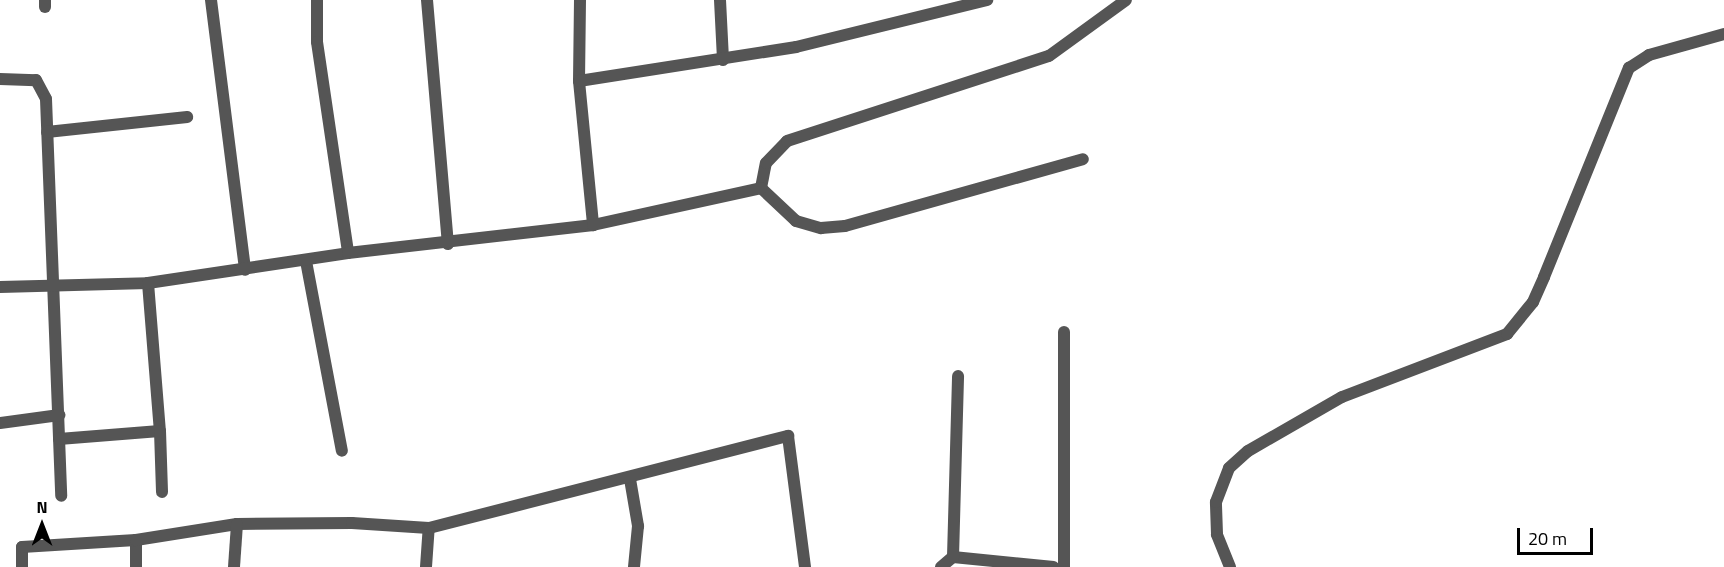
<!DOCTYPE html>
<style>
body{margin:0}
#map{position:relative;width:1724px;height:567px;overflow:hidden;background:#fff;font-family:"Titillium Web",sans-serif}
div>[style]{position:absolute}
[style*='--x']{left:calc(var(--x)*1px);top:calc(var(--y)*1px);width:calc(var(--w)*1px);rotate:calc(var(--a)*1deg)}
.lane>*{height:12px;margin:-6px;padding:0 6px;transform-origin:6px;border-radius:6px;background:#555}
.street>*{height:12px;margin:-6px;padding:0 6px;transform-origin:6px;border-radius:6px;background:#555}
span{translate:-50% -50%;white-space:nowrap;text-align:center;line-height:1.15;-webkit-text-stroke:4.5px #fff;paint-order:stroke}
.north{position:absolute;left:12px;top:495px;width:60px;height:60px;-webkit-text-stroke:4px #fff;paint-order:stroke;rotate:0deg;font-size:16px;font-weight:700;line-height:24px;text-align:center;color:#000}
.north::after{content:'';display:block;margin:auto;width:21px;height:27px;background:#000;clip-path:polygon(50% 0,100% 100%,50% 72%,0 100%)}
.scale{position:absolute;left:1517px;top:528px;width:76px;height:27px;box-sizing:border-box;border:3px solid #000;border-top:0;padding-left:8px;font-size:18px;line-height:21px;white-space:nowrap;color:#000;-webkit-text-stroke:4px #fff;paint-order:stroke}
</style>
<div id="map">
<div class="lane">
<div style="--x:1064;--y:332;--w:235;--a:90"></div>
<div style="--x:630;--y:479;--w:48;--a:80.3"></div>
<div style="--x:638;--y:526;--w:41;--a:95.6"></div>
<div style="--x:136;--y:540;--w:27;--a:90"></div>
<div style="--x:953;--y:557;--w:101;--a:5.7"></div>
<div style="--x:22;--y:567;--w:20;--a:-90"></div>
<div style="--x:22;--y:547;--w:114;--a:-3.5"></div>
<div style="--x:136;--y:540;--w:102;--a:-9"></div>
<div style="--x:237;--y:524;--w:115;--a:-0.5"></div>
<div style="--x:352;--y:523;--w:77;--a:3.7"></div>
<div style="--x:429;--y:528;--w:371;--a:-14.4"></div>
<div style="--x:788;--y:436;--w:132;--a:82.6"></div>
<div style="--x:234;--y:567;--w:43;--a:-86"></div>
<div style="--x:426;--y:567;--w:39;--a:-86"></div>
<div style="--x:941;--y:567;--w:16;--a:-40"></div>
<div style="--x:953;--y:557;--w:181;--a:-88.4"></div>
<div style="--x:1230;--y:567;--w:35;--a:-112"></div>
<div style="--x:1217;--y:534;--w:32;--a:-92"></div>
<div style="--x:1216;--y:502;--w:36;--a:-69"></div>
<div style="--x:1229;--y:468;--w:25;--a:-42"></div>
<div style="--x:1248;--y:451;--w:108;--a:-29.9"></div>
<div style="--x:1342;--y:397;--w:177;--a:-20.9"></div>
<div style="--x:1507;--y:334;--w:41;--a:-50.9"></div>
<div style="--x:1533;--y:302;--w:27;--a:-66"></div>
<div style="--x:1544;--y:277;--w:226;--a:-67.9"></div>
<div style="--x:1629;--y:68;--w:24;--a:-33"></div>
<div style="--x:1649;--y:55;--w:78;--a:-15.6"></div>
</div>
<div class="street">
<div style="--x:211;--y:0;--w:272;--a:82.8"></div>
<div style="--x:317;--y:0;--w:42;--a:90"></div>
<div style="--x:317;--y:42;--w:213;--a:81.6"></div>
<div style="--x:427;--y:0;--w:245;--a:85.1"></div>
<div style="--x:580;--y:0;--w:81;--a:90.7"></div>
<div style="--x:579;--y:81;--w:145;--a:84.4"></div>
<div style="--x:720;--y:0;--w:60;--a:87.1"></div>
<div style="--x:45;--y:7;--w:7;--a:-90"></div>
<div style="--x:0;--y:79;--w:36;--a:2"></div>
<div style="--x:36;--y:80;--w:21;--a:62"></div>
<div style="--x:46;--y:99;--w:397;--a:87.8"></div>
<div style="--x:579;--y:81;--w:220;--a:-8.9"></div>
<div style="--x:796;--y:47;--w:197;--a:-13.8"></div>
<div style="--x:47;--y:132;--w:141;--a:-6.1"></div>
<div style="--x:761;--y:188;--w:25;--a:-79"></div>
<div style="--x:766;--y:163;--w:30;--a:-46"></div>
<div style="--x:787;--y:141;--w:275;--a:-18"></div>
<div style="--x:1049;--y:56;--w:95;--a:-36"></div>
<div style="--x:761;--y:188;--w:48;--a:43.3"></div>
<div style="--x:796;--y:221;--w:26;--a:16"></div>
<div style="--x:821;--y:228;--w:24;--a:-5"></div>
<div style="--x:845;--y:226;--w:247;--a:-15.7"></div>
<div style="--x:306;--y:261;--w:193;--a:79.3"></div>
<div style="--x:148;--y:283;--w:148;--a:85.4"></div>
<div style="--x:0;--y:287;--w:148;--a:-1.5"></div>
<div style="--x:148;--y:283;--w:202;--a:-8.5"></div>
<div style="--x:348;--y:253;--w:247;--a:-6.5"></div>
<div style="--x:593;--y:225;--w:172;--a:-12.4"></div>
<div style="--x:0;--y:423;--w:60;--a:-7.7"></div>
<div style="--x:59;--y:439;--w:101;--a:-4.5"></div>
<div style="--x:160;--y:431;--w:61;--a:88.1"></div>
</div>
<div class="north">N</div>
<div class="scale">20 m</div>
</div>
